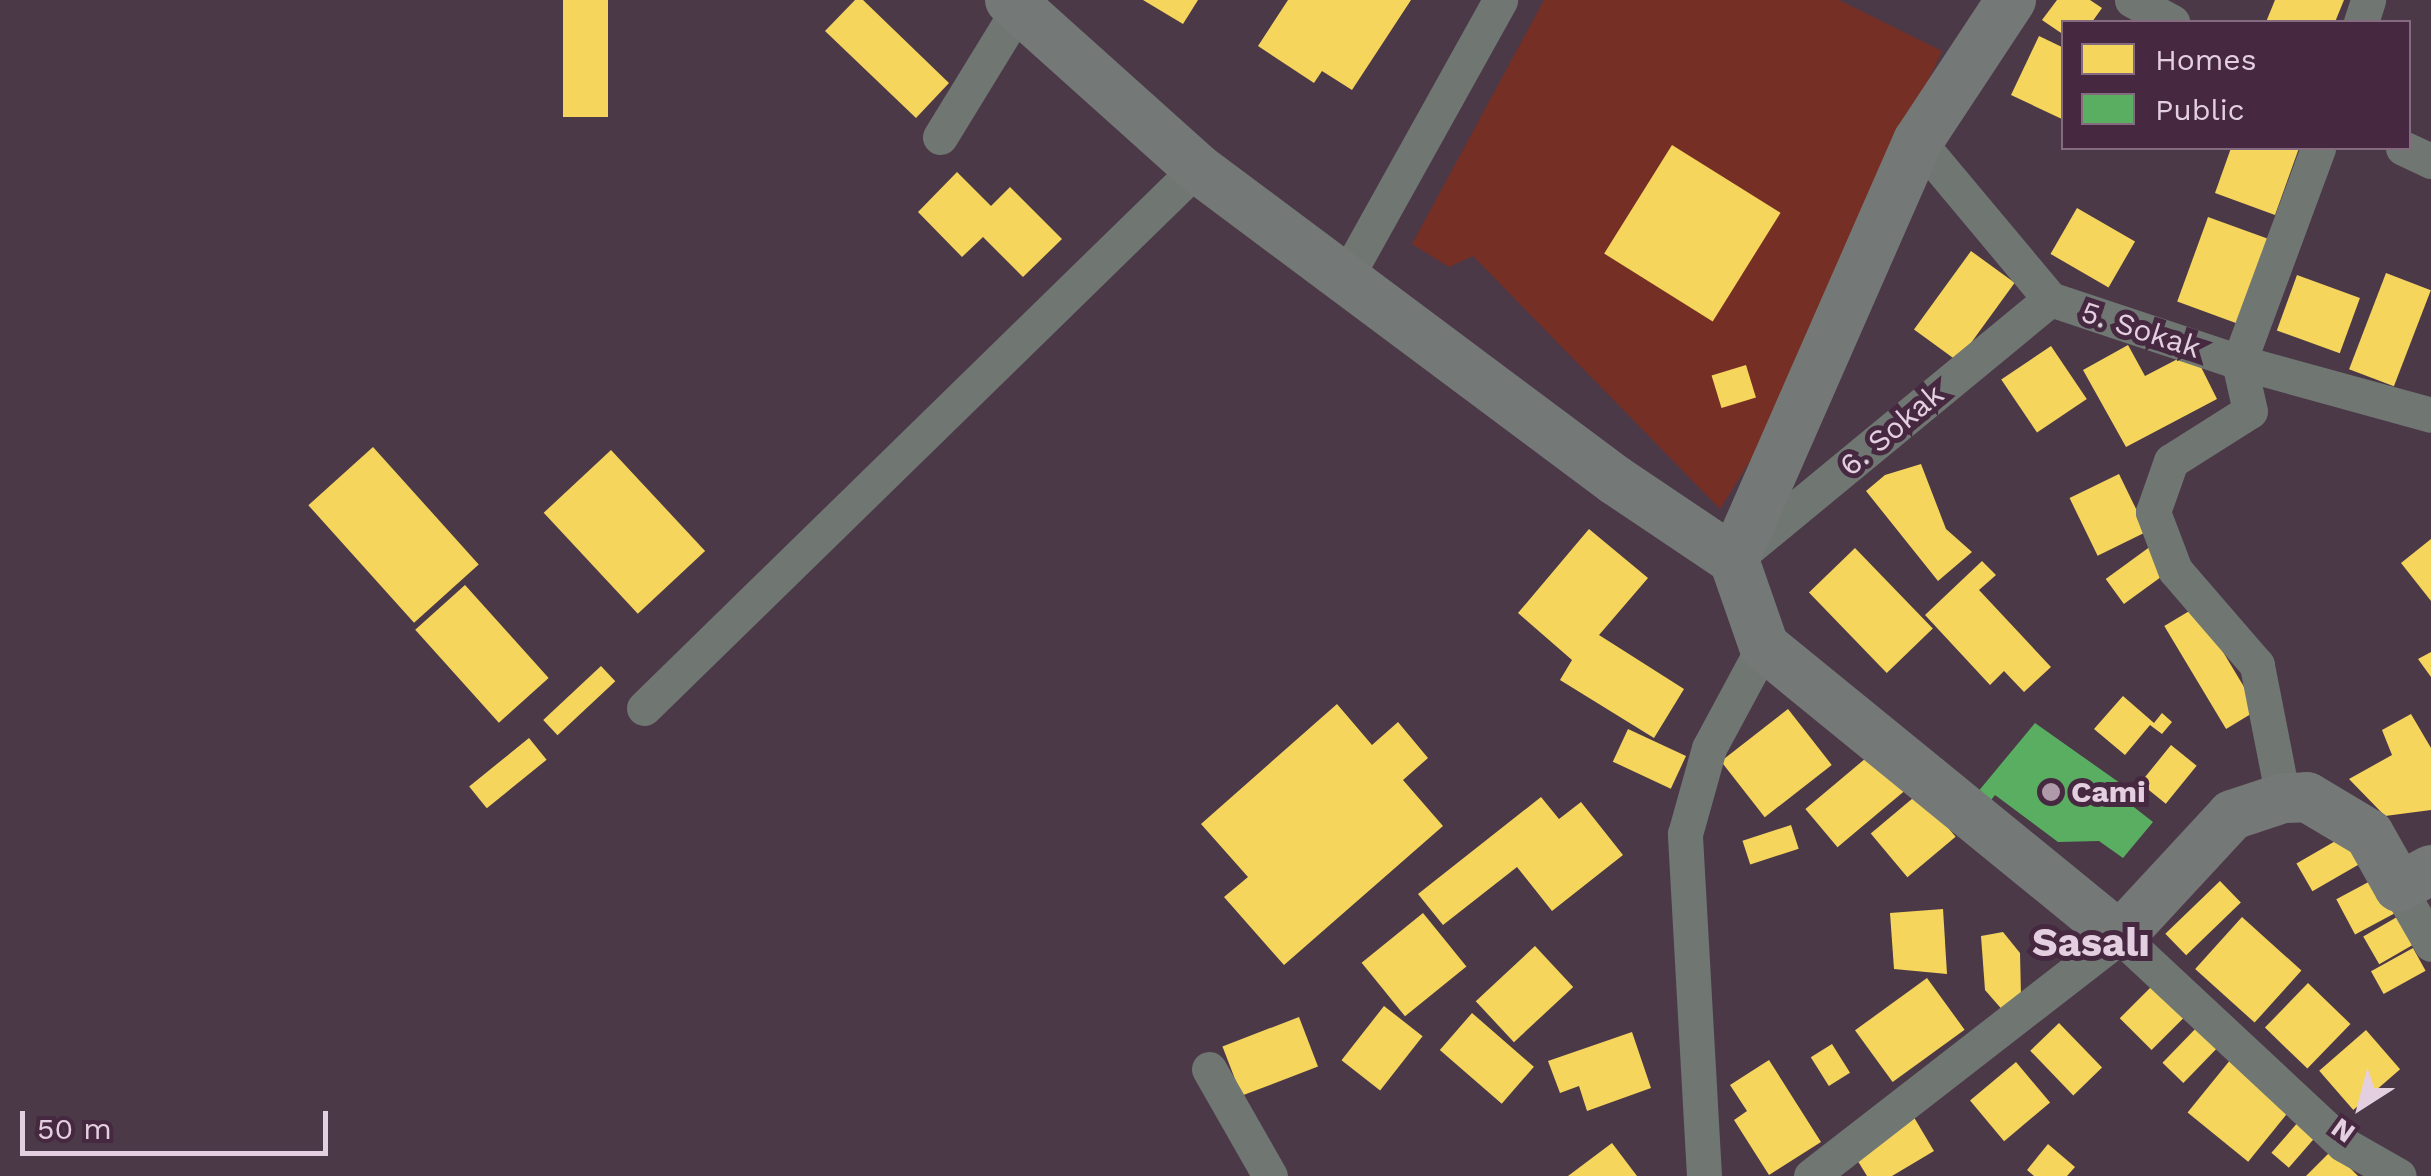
<!DOCTYPE html>
<meta charset="utf-8">
<style>
body{margin:0}
#map{position:relative;width:2431px;height:1176px;overflow:hidden;background:#4b3948;font-family:"Work Sans",sans-serif}
div>[style]{position:absolute}
[style*='--x']{left:calc(var(--x)*1px);top:calc(var(--y)*1px);width:calc(var(--w)*1px);rotate:calc(var(--a)*1deg)}
.green>*{inset:0;background:#752f25}
.homes>*{inset:0;background:#f6d55c;transform-origin:0 0}
.public>*{inset:0;background:#5aae61}
.street>*{height:35px;margin:-17.5px;padding:0 17.5px;transform-origin:17.5px;border-radius:17.5px;background:#707672}
.secondary>*{height:50px;margin:-25px;padding:0 25px;transform-origin:25px;border-radius:25px;background:#747876}
.dots>*{width:28px;height:28px;translate:-50% -50%;box-sizing:border-box;border:5px solid #462841;border-radius:50%}
span{translate:-50% -50%;white-space:nowrap;text-align:center;line-height:1.15;-webkit-text-stroke:10px #462841;paint-order:stroke}
.street-label{font-size:30px;color:#e3cfdf}
.poi-label{font-size:30px;color:#e3cfdf;font-weight:700}
.left{translate:0 -50%;text-align:left}
.district-label{font-size:40px;color:#e3cfdf;font-weight:700}
.legend{position:absolute;left:2061px;top:20px;width:350px;height:130px;box-sizing:border-box;background:#462841;border:2px solid #856b80;margin:0;padding:12px 18px;list-style:none;font-size:30px;color:#e3cfdf}
.legend li{display:flex;align-items:center;gap:20px;height:50px}
.legend b{width:50px;border:2px solid #856b80}
.north{position:absolute;left:2311px;top:1056px;width:100px;height:100px;-webkit-text-stroke:8px #462841;paint-order:stroke;rotate:216deg;font-size:28px;font-weight:700;line-height:40px;text-align:center;color:#e3cfdf}
.north::after{content:'';display:block;margin:auto;width:35px;height:45px;background:#e3cfdf;clip-path:polygon(50% 0,100% 100%,50% 72%,0 100%)}
.scale{position:absolute;left:20px;top:1111px;width:308px;height:45px;box-sizing:border-box;border:5px solid #e3cfdf;border-top:0;padding-left:12px;font-size:30px;line-height:35px;white-space:nowrap;color:#e3cfdf;-webkit-text-stroke:8px #462841;paint-order:stroke}
</style>
<div id="map">
<div class="green">
<div style="clip-path:polygon(1544px 0,1839px 0,1942px 51px,1768px 432px,1720px 509px,1473px 256px,1449px 267px,1412px 244px)"></div>
</div>
<div class="homes">
<div style="left:563px;top:0;width:45px;height:117px"></div>
<div style="clip-path:polygon(855px 0,863px 0,949px 83px,916px 118px,825px 31px)"></div>
<div style="clip-path:polygon(1143px 0,1198px 0,1183px 24px)"></div>
<div style="clip-path:polygon(1288px 0,1411px 0,1352px 90px,1322px 71px,1314px 83px,1258px 46px)"></div>
<div style="clip-path:polygon(2057px 0,2090px 0,2102px 8px,2092px 22px,2064px 22px,2064px 35px,2042px 20px)"></div>
<div style="clip-path:polygon(2275px 0,2344px 0,2335px 22px,2266px 22px)"></div>
<div style="clip-path:polygon(2039px 36px,2064px 48px,2064px 120px,2011px 95px)"></div>
<div style="left:1672px;top:145px;width:128px;height:128px;rotate:32deg"></div>
<div style="clip-path:polygon(2231px 148px,2299px 148px,2275px 215px,2215px 193px)"></div>
<div style="clip-path:polygon(957px 172px,991px 206px,1010px 187px,1062px 239px,1023px 277px,983px 237px,962px 257px,918px 212px)"></div>
<div style="left:2077px;top:208px;width:67px;height:53px;rotate:30deg"></div>
<div style="left:2208px;top:217px;width:66px;height:90px;rotate:20deg"></div>
<div style="left:1971px;top:251px;width:54px;height:97px;rotate:36deg"></div>
<div style="left:2386px;top:273px;width:48px;height:103px;rotate:21deg"></div>
<div style="left:2297px;top:275px;width:67px;height:59px;rotate:20deg"></div>
<div style="clip-path:polygon(2128px 345px,2145px 376px,2193px 351px,2217px 399px,2126px 447px,2083px 370px)"></div>
<div style="left:2051px;top:346px;width:64px;height:60px;rotate:56deg"></div>
<div style="left:1746px;top:365px;width:34px;height:36px;rotate:73deg"></div>
<div style="left:373px;top:447px;width:158px;height:87px;rotate:48deg"></div>
<div style="left:611px;top:450px;width:138px;height:92px;rotate:47deg"></div>
<div style="clip-path:polygon(1921px 464px,1946px 529px,1972px 552px,1938px 581px,1866px 491px,1885px 475px)"></div>
<div style="left:2119px;top:474px;width:64px;height:55px;rotate:64deg"></div>
<div style="clip-path:polygon(1589px 529px,1648px 578px,1599px 635px,1684px 689px,1654px 738px,1560px 680px,1572px 660px,1518px 613px)"></div>
<div style="clip-path:polygon(2431px 539px,2431px 601px,2401px 563px)"></div>
<div style="left:2151px;top:546px;width:31px;height:56px;rotate:54deg"></div>
<div style="left:1855px;top:548px;width:112px;height:64px;rotate:46deg"></div>
<div style="clip-path:polygon(1982px 561px,1996px 575px,1979px 590px,2051px 667px,2024px 692px,2004px 671px,1990px 685px,1925px 615px)"></div>
<div style="left:465px;top:585px;width:125px;height:67px;rotate:48deg"></div>
<div style="left:2196px;top:607px;width:120px;height:37px;rotate:59deg"></div>
<div style="clip-path:polygon(2431px 652px,2431px 677px,2418px 659px)"></div>
<div style="left:601px;top:666px;width:21px;height:79px;rotate:47deg"></div>
<div style="clip-path:polygon(2123px 696px,2154px 723px,2162px 713px,2172px 722px,2162px 734px,2150px 725px,2125px 755px,2094px 729px)"></div>
<div style="clip-path:polygon(1337px 704px,1372px 745px,1398px 722px,1428px 758px,1403px 780px,1443px 826px,1284px 965px,1224px 897px,1248px 877px,1201px 824px)"></div>
<div style="left:1788px;top:709px;width:71px;height:85px;rotate:52deg"></div>
<div style="clip-path:polygon(2411px 714px,2431px 748px,2431px 810px,2385px 816px,2349px 779px,2392px 755px,2382px 730px)"></div>
<div style="left:1628px;top:729px;width:64px;height:36px;rotate:25deg"></div>
<div style="left:529px;top:738px;width:28px;height:77px;rotate:51deg"></div>
<div style="left:2171px;top:745px;width:33px;height:49px;rotate:39deg"></div>
<div style="left:1872px;top:753px;width:50px;height:87px;rotate:50deg"></div>
<div style="left:1919px;top:793px;width:57px;height:63px;rotate:50deg"></div>
<div style="clip-path:polygon(1541px 797px,1559px 819px,1581px 802px,1623px 855px,1552px 911px,1517px 867px,1443px 925px,1418px 894px)"></div>
<div style="left:1791px;top:825px;width:25px;height:51px;rotate:72deg"></div>
<div style="left:2351px;top:832px;width:32px;height:63px;rotate:60deg"></div>
<div style="left:2376px;top:878px;width:40px;height:45px;rotate:62deg"></div>
<div style="left:2220px;top:881px;width:30px;height:76px;rotate:46deg"></div>
<div style="clip-path:polygon(1943px 909px,1947px 974px,1894px 969px,1890px 913px)"></div>
<div style="left:1423px;top:913px;width:69px;height:79px;rotate:51deg"></div>
<div style="left:2242px;top:917px;width:80px;height:70px;rotate:42deg"></div>
<div style="left:2397px;top:917px;width:32px;height:39px;rotate:60deg"></div>
<div style="clip-path:polygon(2003px 932px,2020px 953px,2021px 996px,2005px 1013px,1985px 990px,1981px 936px)"></div>
<div style="left:1535px;top:946px;width:56px;height:81px;rotate:47deg"></div>
<div style="left:2413px;top:948px;width:26px;height:48px;rotate:61deg"></div>
<div style="left:1927px;top:978px;width:64px;height:89px;rotate:54deg"></div>
<div style="left:2308px;top:983px;width:59px;height:62px;rotate:44deg"></div>
<div style="left:2153px;top:985px;width:45px;height:47px;rotate:45deg"></div>
<div style="left:1384px;top:1006px;width:49px;height:69px;rotate:38deg"></div>
<div style="left:1472px;top:1013px;width:82px;height:49px;rotate:41deg"></div>
<div style="left:1299px;top:1017px;width:53px;height:82px;rotate:69deg"></div>
<div style="left:2059px;top:1023px;width:62px;height:40px;rotate:46deg"></div>
<div style="left:2200px;top:1024px;width:29px;height:54px;rotate:44deg"></div>
<div style="left:2366px;top:1030px;width:52px;height:62px;rotate:49deg"></div>
<div style="clip-path:polygon(1632px 1032px,1651px 1088px,1587px 1111px,1579px 1086px,1560px 1093px,1548px 1061px)"></div>
<div style="left:1832px;top:1044px;width:34px;height:25px;rotate:58deg"></div>
<div style="left:2231px;top:1059px;width:78px;height:69px;rotate:39deg"></div>
<div style="clip-path:polygon(1769px 1060px,1821px 1142px,1769px 1175px,1734px 1120px,1747px 1111px,1730px 1085px)"></div>
<div style="left:2016px;top:1062px;width:53px;height:60px;rotate:50deg"></div>
<div style="clip-path:polygon(1912px 1114px,1934px 1151px,1892px 1176px,1867px 1176px,1851px 1150px)"></div>
<div style="left:2299px;top:1121px;width:23px;height:42px;rotate:41deg"></div>
<div style="clip-path:polygon(1612px 1143px,1637px 1176px,1568px 1176px)"></div>
<div style="clip-path:polygon(2048px 1144px,2075px 1167px,2067px 1176px,2034px 1176px,2027px 1170px)"></div>
<div style="clip-path:polygon(2332px 1150px,2358px 1176px,2306px 1176px)"></div>
</div>
<div class="public">
<div style="clip-path:polygon(2035px 723px,2127px 788px,2121px 797px,2153px 822px,2123px 858px,2099px 841px,2058px 842px,1995px 795px,1984px 809px,1972px 799px)"></div>
</div>
<div class="street">
<div style="--x:2132;--y:0;--w:46;--a:28.8"></div>
<div style="--x:2361;--y:22;--w:23;--a:-72"></div>
<div style="--x:940;--y:137;--w:161;--a:-58.5"></div>
<div style="--x:1918;--y:141;--w:206;--a:50.1"></div>
<div style="--x:2050;--y:299;--w:199;--a:18.4"></div>
<div style="--x:2239;--y:362;--w:199;--a:15.4"></div>
<div style="--x:2403;--y:148;--w:31;--a:25"></div>
<div style="--x:1345;--y:279;--w:319;--a:-60.9"></div>
<div style="--x:1742;--y:553;--w:399;--a:-39.5"></div>
<div style="--x:644;--y:708;--w:773;--a:-44.32"></div>
<div style="--x:2283;--y:798;--w:136;--a:-101.1"></div>
<div style="--x:2257;--y:665;--w:125;--a:-130.8"></div>
<div style="--x:2175;--y:570;--w:62;--a:-110.8"></div>
<div style="--x:2153;--y:512;--w:54;--a:-70.6"></div>
<div style="--x:2171;--y:461;--w:93;--a:-32.3"></div>
<div style="--x:2250;--y:411;--w:50;--a:-102.7"></div>
<div style="--x:2239;--y:362;--w:228;--a:-69.7"></div>
<div style="--x:2404;--y:897;--w:54;--a:60.1"></div>
<div style="--x:1209;--y:1069;--w:123;--a:60.3"></div>
<div style="--x:1704;--y:1176;--w:343;--a:-93.2"></div>
<div style="--x:1685;--y:834;--w:89;--a:-74.4"></div>
<div style="--x:1709;--y:748;--w:116;--a:-61.7"></div>
<div style="--x:1811;--y:1176;--w:391;--a:-37.8"></div>
<div style="--x:2120;--y:936;--w:305;--a:43"></div>
<div style="--x:2343;--y:1144;--w:64;--a:29.7"></div>
</div>
<div class="secondary">
<div style="--x:1010;--y:0;--w:251;--a:41.9"></div>
<div style="--x:1197;--y:168;--w:522;--a:36.74"></div>
<div style="--x:1615;--y:480;--w:143;--a:33.9"></div>
<div style="--x:1734;--y:560;--w:91;--a:70.8"></div>
<div style="--x:1764;--y:646;--w:459;--a:39.2"></div>
<div style="--x:2120;--y:936;--w:165;--a:-47.2"></div>
<div style="--x:2232;--y:815;--w:54;--a:-18.4"></div>
<div style="--x:2283;--y:798;--w:24;--a:-2"></div>
<div style="--x:2307;--y:797;--w:72;--a:30.8"></div>
<div style="--x:2369;--y:834;--w:61;--a:60.5"></div>
<div style="--x:2399;--y:887;--w:36;--a:-28"></div>
<div style="--x:1734;--y:560;--w:458;--a:-66.3"></div>
<div style="--x:1918;--y:141;--w:169;--a:-56.6"></div>
</div>
<div class="dots">
<div style="left:2051px;top:792px;background:#ae9aaa"></div>
</div>
<div class="street-label">
<span style="left:2141px;top:330px;rotate:18deg">5. Sokak</span>
<span style="left:1892px;top:430px;rotate:-40deg">6. Sokak</span>
</div>
<div class="poi-label">
<span class="left" style="left:2071px;top:792px">Cami</span>
</div>
<div class="district-label">
<span style="left:2091px;top:943px">Sasalı</span>
</div>
<ul class="legend">
<li><b style="height:28px;background:#f6d55c"></b>Homes</li>
<li><b style="height:28px;background:#5aae61"></b>Public</li>
</ul>
<div class="north">N</div>
<div class="scale">50 m</div>
</div>
